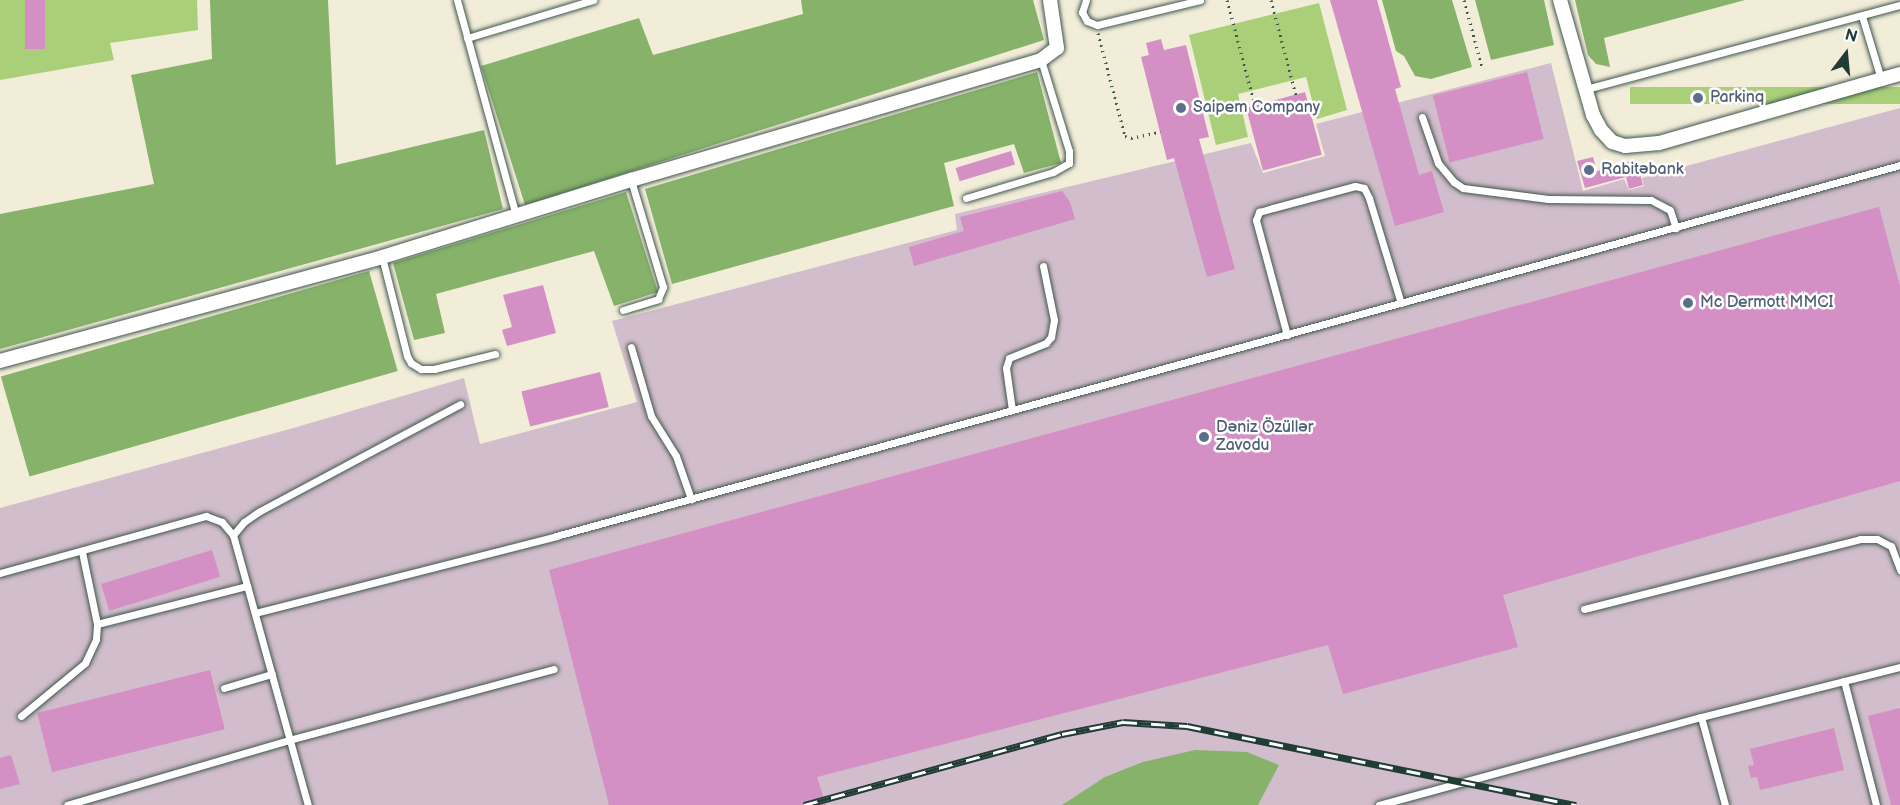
<!DOCTYPE html>
<meta charset="utf-8">
<style>
body{margin:0}
#map{position:relative;width:1900px;height:805px;overflow:hidden;background:#f2edd9;font-family:"Balsamiq Sans",sans-serif}
div>[style]{position:absolute}
[style*='--x']{left:calc(var(--x)*1px);top:calc(var(--y)*1px);width:calc(var(--w)*1px);rotate:calc(var(--a)*1deg)}
.industrial>*{inset:0;background:#d1bdcb}
.green>*{inset:0;background:#a9cf79;transform-origin:0 0}
.forest>*{inset:0;background:#86b269;transform-origin:0 0}
.building>*{inset:0;background:#d48fc5;transform-origin:0 0}
.path>*{height:3px;margin-top:-1.5px;transform-origin:0;background:repeating-linear-gradient(90deg,#3f574d 0 1.5px,transparent 0 6px)}
.roads{filter:drop-shadow(0 0 2px #3f574d) drop-shadow(0 0 2px #3f574d)}
.lane>*{height:7px;margin:-3.5px;padding:0 3.5px;transform-origin:3.5px;border-radius:3.5px;background:#fff}
.street>*{height:14px;margin:-7px;padding:0 7px;transform-origin:7px;border-radius:7px;background:#fff}
.rail>*{height:7px;margin-top:-3.5px;transform-origin:0;background:repeating-linear-gradient(90deg,#fff 0 14px,#1f3d34 0 28px);box-sizing:border-box;border-block:2px solid #1f3d34}
.dots>*{width:16px;height:16px;translate:-50% -50%;box-sizing:border-box;border:3px solid #fff;border-radius:50%}
span{translate:-50% -50%;white-space:nowrap;text-align:center;line-height:1.15;-webkit-text-stroke:5px #fff;paint-order:stroke}
.service-label{font-size:16px;color:#4e5e75}
.left{translate:0 -50%;text-align:left}
.north{position:absolute;left:1816px;top:24px;width:60px;height:60px;-webkit-text-stroke:4px #fff;paint-order:stroke;rotate:16deg;font-size:16px;font-weight:700;line-height:24px;text-align:center;color:#1f3d34}
.north::after{content:'';display:block;margin:auto;width:21px;height:27px;background:#1f3d34;clip-path:polygon(50% 0,100% 100%,50% 72%,0 100%)}
</style>
<div id="map">
<div class="industrial">
<div style="clip-path:polygon(1551px 63px,1583px 191px,1624px 179px,1629px 190px,1644px 186px,1642px 178px,1900px 108px,1900px 805px,0 805px,0 508px,290px 429px,464px 378px,480px 444px,637px 402px,612px 321px,957px 230px,955px 214px,1251px 143px,1263px 173px,1325px 156px,1316px 124px)"></div>
</div>
<div class="green">
<div style="clip-path:polygon(0 0,197px 0,198px 30px,110px 43px,114px 60px,0 80px)"></div>
<div style="clip-path:polygon(1319px 3px,1347px 110px,1317px 119px,1306px 77px,1238px 94px,1248px 137px,1216px 145px,1189px 35px)"></div>
<div style="left:1900px;top:87px;width:17px;height:270px;rotate:90deg"></div>
</div>
<div class="forest">
<div style="clip-path:polygon(210px 0,328px 0,336px 165px,484px 130px,503px 209px,0 349px,0 214px,154px 184px,131px 75px,212px 59px)"></div>
<div style="clip-path:polygon(801px 0,1033px 0,1044px 40px,525px 205px,481px 66px,639px 18px,653px 55px,803px 14px)"></div>
<div style="clip-path:polygon(1382px 0,1452px 0,1472px 67px,1431px 79px,1415px 76px,1404px 56px,1396px 51px)"></div>
<div style="clip-path:polygon(1475px 0,1544px 0,1554px 45px,1491px 60px)"></div>
<div style="clip-path:polygon(1575px 0,1745px 0,1604px 38px,1610px 67px,1596px 64px,1588px 55px)"></div>
<div style="clip-path:polygon(1037px 72px,1061px 163px,1024px 173px,1014px 144px,944px 163px,954px 206px,672px 284px,645px 189px)"></div>
<div style="clip-path:polygon(626px 192px,658px 292px,614px 306px,594px 251px,436px 294px,445px 333px,414px 340px,393px 263px)"></div>
<div style="left:369px;top:271px;width:104px;height:383px;rotate:74deg"></div>
<div style="clip-path:polygon(1195px 750px,1247px 752px,1279px 765px,1258px 805px,1062px 805px,1105px 777px,1143px 762px)"></div>
</div>
<div class="building">
<div style="left:25px;top:0;width:20px;height:49px"></div>
<div style="clip-path:polygon(1330px 0,1377px 0,1401px 87px,1395px 89px,1419px 175px,1432px 171px,1444px 212px,1395px 226px)"></div>
<div style="clip-path:polygon(1161px 39px,1164px 50px,1186px 45px,1209px 137px,1199px 139px,1235px 269px,1207px 277px,1174px 158px,1167px 160px,1141px 57px,1149px 55px,1146px 43px)"></div>
<div style="left:1527px;top:72px;width:69px;height:97px;rotate:76deg"></div>
<div style="left:1305px;top:92px;width:65px;height:61px;rotate:75deg"></div>
<div style="left:1011px;top:151px;width:14px;height:58px;rotate:73deg"></div>
<div style="clip-path:polygon(1593px 157px,1597px 171px,1636px 160px,1643px 185px,1629px 189px,1626px 177px,1585px 188px,1577px 161px)"></div>
<div style="clip-path:polygon(1062px 191px,1070px 202px,1075px 219px,914px 266px,909px 247px,964px 231px,960px 217px)"></div>
<div style="clip-path:polygon(1879px 207px,1900px 286px,1900px 481px,1503px 595px,1518px 647px,1343px 694px,1328px 645px,817px 777px,826px 805px,609px 805px,549px 570px)"></div>
<div style="clip-path:polygon(543px 285px,556px 333px,507px 346px,502px 330px,512px 327px,503px 295px)"></div>
<div style="left:600px;top:372px;width:36px;height:81px;rotate:76deg"></div>
<div style="left:212px;top:550px;width:28px;height:116px;rotate:73deg"></div>
<div style="left:210px;top:670px;width:61px;height:178px;rotate:76deg"></div>
<div style="clip-path:polygon(1900px 708px,1900px 805px,1891px 805px,1868px 716px)"></div>
<div style="clip-path:polygon(1834px 728px,1844px 770px,1760px 790px,1757px 777px,1751px 778px,1748px 766px,1754px 765px,1750px 749px)"></div>
<div style="clip-path:polygon(11px 755px,20px 784px,0 789px,0 758px)"></div>
</div>
<div class="path">
<div style="--x:1227;--y:0;--w:109;--a:75.1"></div>
<div style="--x:1271;--y:0;--w:98;--a:75.3"></div>
<div style="--x:1464;--y:0;--w:69;--a:75"></div>
<div style="--x:1098;--y:33;--w:106;--a:75.3"></div>
<div style="--x:1125;--y:136;--w:6;--a:18"></div>
<div style="--x:1131;--y:138;--w:30;--a:-12"></div>
</div>
<div class="roads">
<div class="lane">
<div style="--x:457;--y:0;--w:223;--a:74.7"></div>
<div style="--x:1086;--y:0;--w:13;--a:108"></div>
<div style="--x:1082;--y:12;--w:10;--a:61"></div>
<div style="--x:1087;--y:21;--w:11;--a:22"></div>
<div style="--x:1097;--y:25;--w:106;--a:-13.6"></div>
<div style="--x:1862;--y:16;--w:66;--a:73.2"></div>
<div style="--x:467;--y:38;--w:132;--a:-16.8"></div>
<div style="--x:1586;--y:89;--w:325;--a:-15"></div>
<div style="--x:1422;--y:117;--w:49;--a:70.8"></div>
<div style="--x:1438;--y:163;--w:25;--a:50"></div>
<div style="--x:1454;--y:182;--w:11;--a:34"></div>
<div style="--x:1463;--y:188;--w:86;--a:7.4"></div>
<div style="--x:1548;--y:199;--w:103;--a:0.6"></div>
<div style="--x:1651;--y:200;--w:21;--a:28"></div>
<div style="--x:1670;--y:210;--w:19;--a:72"></div>
<div style="--x:966;--y:198;--w:91;--a:-16.6"></div>
<div style="--x:1053;--y:172;--w:18;--a:-29"></div>
<div style="--x:1069;--y:163;--w:12;--a:-90"></div>
<div style="--x:1069;--y:151;--w:95;--a:-107.1"></div>
<div style="--x:382;--y:257;--w:102;--a:75.8"></div>
<div style="--x:407;--y:356;--w:8;--a:60"></div>
<div style="--x:411;--y:363;--w:12;--a:31"></div>
<div style="--x:421;--y:369;--w:13;--a:0"></div>
<div style="--x:434;--y:369;--w:63;--a:-13.8"></div>
<div style="--x:623;--y:310;--w:37;--a:-17"></div>
<div style="--x:658;--y:299;--w:13;--a:-67"></div>
<div style="--x:663;--y:287;--w:112;--a:-106.7"></div>
<div style="--x:1287;--y:335;--w:119;--a:-105.1"></div>
<div style="--x:1256;--y:220;--w:9;--a:-69"></div>
<div style="--x:1259;--y:212;--w:15;--a:-16"></div>
<div style="--x:1273;--y:208;--w:85;--a:-15"></div>
<div style="--x:1355;--y:186;--w:9;--a:13"></div>
<div style="--x:1364;--y:188;--w:11;--a:63"></div>
<div style="--x:1369;--y:198;--w:110;--a:73.1"></div>
<div style="--x:631;--y:347;--w:72;--a:73.8"></div>
<div style="--x:651;--y:416;--w:47;--a:58"></div>
<div style="--x:676;--y:456;--w:46;--a:70.8"></div>
<div style="--x:1012;--y:410;--w:42;--a:-98.1"></div>
<div style="--x:1006;--y:368;--w:10;--a:-73"></div>
<div style="--x:1009;--y:358;--w:40;--a:-22"></div>
<div style="--x:1046;--y:343;--w:8;--a:-50"></div>
<div style="--x:1051;--y:337;--w:17;--a:-80"></div>
<div style="--x:1054;--y:320;--w:55;--a:-101.5"></div>
<div style="--x:233;--y:535;--w:17;--a:-50"></div>
<div style="--x:244;--y:522;--w:19;--a:-35"></div>
<div style="--x:260;--y:511;--w:227;--a:-28.1"></div>
<div style="--x:82;--y:552;--w:74;--a:78.2"></div>
<div style="--x:97;--y:624;--w:155;--a:-14.2"></div>
<div style="--x:0;--y:573;--w:214;--a:-15.5"></div>
<div style="--x:206;--y:516;--w:17;--a:21"></div>
<div style="--x:222;--y:522;--w:17;--a:50"></div>
<div style="--x:233;--y:535;--w:280;--a:74.5"></div>
<div style="--x:1584;--y:609;--w:285;--a:-14.2"></div>
<div style="--x:1860;--y:539;--w:17;--a:0"></div>
<div style="--x:1877;--y:539;--w:16;--a:27"></div>
<div style="--x:1891;--y:546;--w:26;--a:69"></div>
<div style="--x:255;--y:613;--w:311;--a:-14.3"></div>
<div style="--x:556;--y:536;--w:1394;--a:-15.43"></div>
<div style="--x:1844;--y:681;--w:128;--a:75.5"></div>
<div style="--x:224;--y:688;--w:50;--a:-16.3"></div>
<div style="--x:21;--y:716;--w:83;--a:-39.6"></div>
<div style="--x:85;--y:663;--w:26;--a:-65"></div>
<div style="--x:96;--y:639;--w:15;--a:-86"></div>
<div style="--x:1701;--y:717;--w:91;--a:74.7"></div>
<div style="--x:67;--y:805;--w:231;--a:-16.3"></div>
<div style="--x:289;--y:740;--w:274;--a:-15"></div>
<div style="--x:1379;--y:805;--w:334;--a:-15.3"></div>
<div style="--x:1701;--y:717;--w:205;--a:-14.1"></div>
</div>
<div class="street">
<div style="--x:1560;--y:0;--w:120;--a:74"></div>
<div style="--x:1593;--y:115;--w:17;--a:62"></div>
<div style="--x:1601;--y:130;--w:16;--a:47"></div>
<div style="--x:1612;--y:142;--w:14;--a:17"></div>
<div style="--x:1625;--y:146;--w:34;--a:-5"></div>
<div style="--x:1659;--y:143;--w:251;--a:-16"></div>
<div style="--x:0;--y:361;--w:396;--a:-15.2"></div>
<div style="--x:382;--y:257;--w:261;--a:-17.2"></div>
<div style="--x:631;--y:180;--w:427;--a:-16.3"></div>
<div style="--x:1041;--y:60;--w:20;--a:-37"></div>
<div style="--x:1057;--y:48;--w:49;--a:-98.3"></div>
</div>
</div>
<div class="rail">
<div style="--x:804;--y:805;--w:268;--a:-15.4"></div>
<div style="--x:1062;--y:734;--w:62;--a:-11.1"></div>
<div style="--x:1123;--y:722;--w:64;--a:3.6"></div>
<div style="--x:1187;--y:726;--w:397;--a:11.5"></div>
</div>
<div class="dots">
<div style="left:1698px;top:98px;background:#5c6f8a"></div>
<div style="left:1181px;top:108px;background:#5c6f8a"></div>
<div style="left:1589px;top:170px;background:#5c6f8a"></div>
<div style="left:1688px;top:303px;background:#5c6f8a"></div>
<div style="left:1204px;top:437px;background:#5c6f8a"></div>
</div>
<div class="service-label">
<span class="left" style="left:1710px;top:98px">Parkinq</span>
<span class="left" style="left:1193px;top:108px">Saipem Company</span>
<span class="left" style="left:1601px;top:170px">Rabitəbank</span>
<span class="left" style="left:1700px;top:303px">Mc Dermott MMCI</span>
<span class="left" style="left:1216px;top:437px">Dəniz Özüllər<br>Zavodu</span>
</div>
<div class="north">N</div>
</div>
